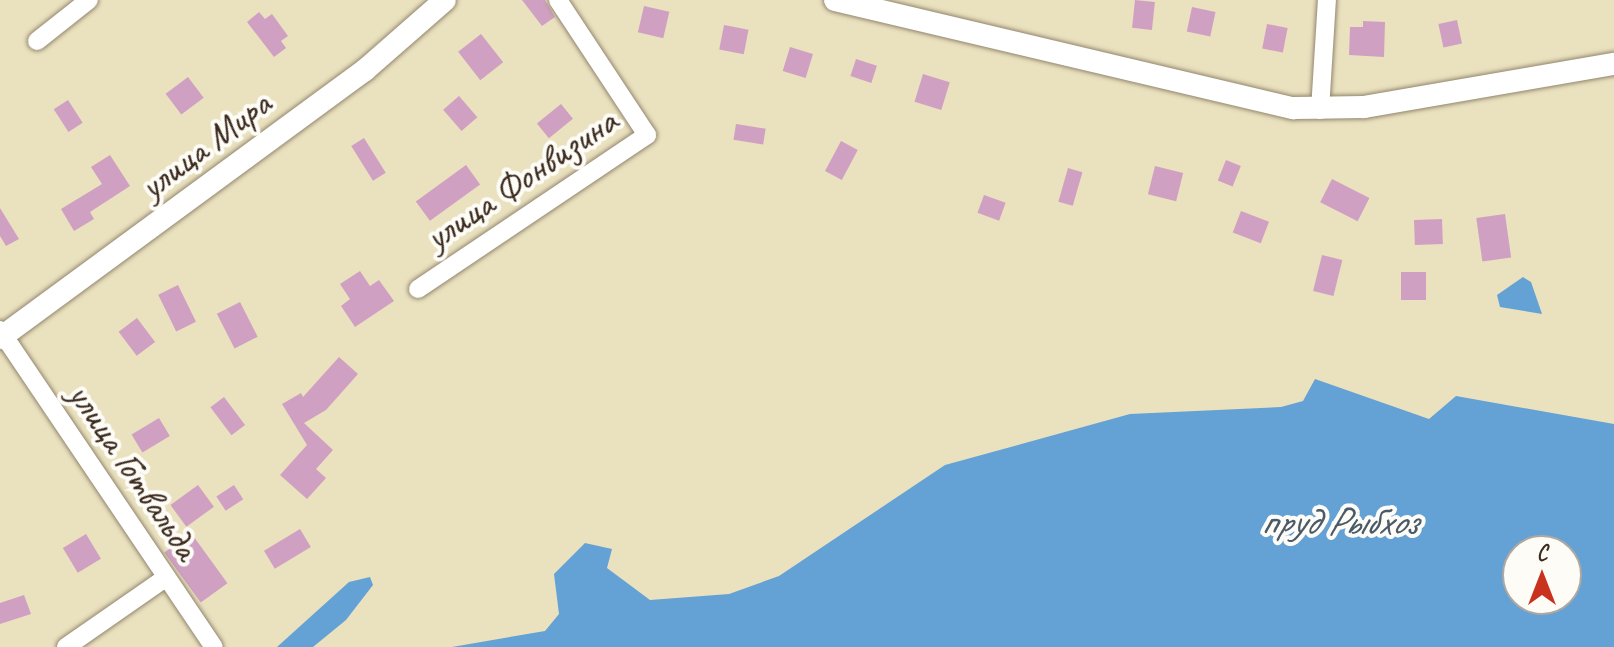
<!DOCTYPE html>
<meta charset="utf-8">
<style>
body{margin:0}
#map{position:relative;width:1614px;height:647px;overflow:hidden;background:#eae1bf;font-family:Caveat,sans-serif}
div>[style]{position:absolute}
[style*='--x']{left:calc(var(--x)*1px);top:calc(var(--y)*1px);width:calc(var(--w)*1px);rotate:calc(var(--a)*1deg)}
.water>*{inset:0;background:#64a2d6}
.building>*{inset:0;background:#d0a0c2;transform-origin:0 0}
.roads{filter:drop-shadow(0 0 2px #92866e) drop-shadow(0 0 2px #92866e)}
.minor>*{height:18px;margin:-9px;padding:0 9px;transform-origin:9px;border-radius:9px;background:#fff}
.tertiary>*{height:22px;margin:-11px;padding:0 11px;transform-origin:11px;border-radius:11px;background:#fff}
span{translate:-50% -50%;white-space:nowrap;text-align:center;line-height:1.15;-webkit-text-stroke:8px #fdfcf7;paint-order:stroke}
.street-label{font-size:38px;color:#3b2a1e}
.water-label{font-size:40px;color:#4b5a68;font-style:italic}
.north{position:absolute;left:1502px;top:535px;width:80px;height:80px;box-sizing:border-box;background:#fdfcf7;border:2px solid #afa8a0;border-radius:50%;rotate:0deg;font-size:22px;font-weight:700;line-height:32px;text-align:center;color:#3b2a1e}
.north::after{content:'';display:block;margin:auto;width:28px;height:36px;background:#c8321e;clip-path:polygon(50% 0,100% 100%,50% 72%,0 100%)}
</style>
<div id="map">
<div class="water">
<div style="clip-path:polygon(1523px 277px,1531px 282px,1542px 314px,1500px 307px,1497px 295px)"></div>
<div style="clip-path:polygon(evenodd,1315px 379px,1429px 419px,1456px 396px,1614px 424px,1614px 647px,452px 647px,545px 631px,559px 614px,554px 574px,585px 543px,612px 549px,607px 568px,650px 600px,729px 594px,779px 576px,945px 465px,1130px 414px,1281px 407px,1303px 401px,1315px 379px,1518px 551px,1566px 551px,1566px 599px,1518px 599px,1518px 551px)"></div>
<div style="clip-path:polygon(370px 577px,373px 585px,346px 620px,313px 647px,277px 647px,349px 582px)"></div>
</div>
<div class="building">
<div style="clip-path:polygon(522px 0,545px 0,555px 17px,542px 26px)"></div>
<div style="left:1135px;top:0;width:20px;height:28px;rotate:6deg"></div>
<div style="left:644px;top:6px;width:26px;height:27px;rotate:13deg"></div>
<div style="left:1192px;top:7px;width:24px;height:25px;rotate:12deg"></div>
<div style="clip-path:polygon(259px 12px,265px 19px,272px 14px,288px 36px,281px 41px,286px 48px,274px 57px,247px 22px)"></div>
<div style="left:1457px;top:20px;width:24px;height:19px;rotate:78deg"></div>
<div style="clip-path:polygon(1363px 21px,1385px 22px,1384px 57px,1349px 55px,1350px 27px,1363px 27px)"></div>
<div style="left:1267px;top:24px;width:21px;height:25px;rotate:11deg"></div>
<div style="left:724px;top:25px;width:25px;height:25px;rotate:11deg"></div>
<div style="left:481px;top:34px;width:36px;height:29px;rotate:52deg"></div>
<div style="left:790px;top:47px;width:24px;height:25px;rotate:17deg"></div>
<div style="left:856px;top:59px;width:22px;height:18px;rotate:18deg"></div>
<div style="left:923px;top:74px;width:28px;height:29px;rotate:17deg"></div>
<div style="left:188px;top:77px;width:26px;height:28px;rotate:53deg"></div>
<div style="left:459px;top:96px;width:28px;height:21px;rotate:49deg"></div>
<div style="left:68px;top:100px;width:27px;height:17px;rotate:57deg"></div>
<div style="left:561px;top:104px;width:19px;height:31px;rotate:51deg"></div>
<div style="left:736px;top:124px;width:30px;height:16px;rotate:9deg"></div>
<div style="left:364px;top:138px;width:41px;height:15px;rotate:58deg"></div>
<div style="left:841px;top:141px;width:19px;height:34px;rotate:28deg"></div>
<div style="clip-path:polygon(110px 155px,130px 186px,90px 212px,94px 219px,74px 231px,61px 209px,102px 184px,91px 167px)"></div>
<div style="left:1226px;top:160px;width:16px;height:22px;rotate:22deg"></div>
<div style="left:466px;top:165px;width:24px;height:62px;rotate:54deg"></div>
<div style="left:1155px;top:166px;width:29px;height:29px;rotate:14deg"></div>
<div style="left:1068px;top:168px;width:15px;height:35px;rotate:16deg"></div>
<div style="left:1332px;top:179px;width:42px;height:26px;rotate:27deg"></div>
<div style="left:984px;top:195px;width:23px;height:19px;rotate:20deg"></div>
<div style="clip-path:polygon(0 208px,19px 239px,6px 246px,0 236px)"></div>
<div style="left:1241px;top:211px;width:30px;height:23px;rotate:21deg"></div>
<div style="left:1505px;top:214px;width:44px;height:29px;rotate:82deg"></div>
<div style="left:1442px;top:219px;width:25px;height:28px;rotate:88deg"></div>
<div style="left:1322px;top:255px;width:21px;height:37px;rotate:14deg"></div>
<div style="clip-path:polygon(360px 271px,370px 286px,379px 280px,394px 301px,355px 327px,341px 306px,350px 299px,340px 284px)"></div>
<div style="left:1401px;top:272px;width:25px;height:28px"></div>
<div style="left:178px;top:285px;width:41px;height:22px;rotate:64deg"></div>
<div style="left:240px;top:302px;width:39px;height:26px;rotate:63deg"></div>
<div style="left:137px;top:318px;width:30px;height:23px;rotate:53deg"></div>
<div style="clip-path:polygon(339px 357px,358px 374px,326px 410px,304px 423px,333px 450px,316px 469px,326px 478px,307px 499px,280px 475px,307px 445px,282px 404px,301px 393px,303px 397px)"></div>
<div style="left:224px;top:397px;width:35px;height:17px;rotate:53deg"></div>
<div style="left:159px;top:418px;width:21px;height:32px;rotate:59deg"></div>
<div style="left:198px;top:485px;width:27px;height:34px;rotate:54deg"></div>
<div style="left:234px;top:485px;width:17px;height:21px;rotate:57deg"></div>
<div style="left:300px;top:529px;width:21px;height:42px;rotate:59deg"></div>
<div style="left:191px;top:533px;width:62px;height:33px;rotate:54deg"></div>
<div style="left:86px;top:534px;width:29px;height:27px;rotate:59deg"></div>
<div style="clip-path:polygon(24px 595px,31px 614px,0 624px,0 603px)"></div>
</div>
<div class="roads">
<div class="minor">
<div style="--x:37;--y:41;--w:66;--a:-38.3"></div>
<div style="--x:1320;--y:110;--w:110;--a:-86.4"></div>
<div style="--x:418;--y:289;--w:276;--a:-33.9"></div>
<div style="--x:647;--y:135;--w:162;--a:-123.4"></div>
<div style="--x:0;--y:330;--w:382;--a:56"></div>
<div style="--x:66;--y:647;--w:119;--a:-34.8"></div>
</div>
<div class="tertiary">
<div style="--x:835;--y:0;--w:471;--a:13.3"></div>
<div style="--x:1293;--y:108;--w:71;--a:-0.8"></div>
<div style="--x:1364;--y:107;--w:254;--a:-9.8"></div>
<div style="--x:0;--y:338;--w:453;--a:-36.3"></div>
<div style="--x:365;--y:70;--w:106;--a:-41.2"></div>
</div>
</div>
<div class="street-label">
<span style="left:205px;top:145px;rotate:-37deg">улица Мира</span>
<span style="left:521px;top:179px;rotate:-34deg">улица Фонвизина</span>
<span style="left:134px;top:471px;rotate:56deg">улица Готвальда</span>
</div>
<div class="water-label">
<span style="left:1338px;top:521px">пруд Рыбхоз</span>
</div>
<div class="north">С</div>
</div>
